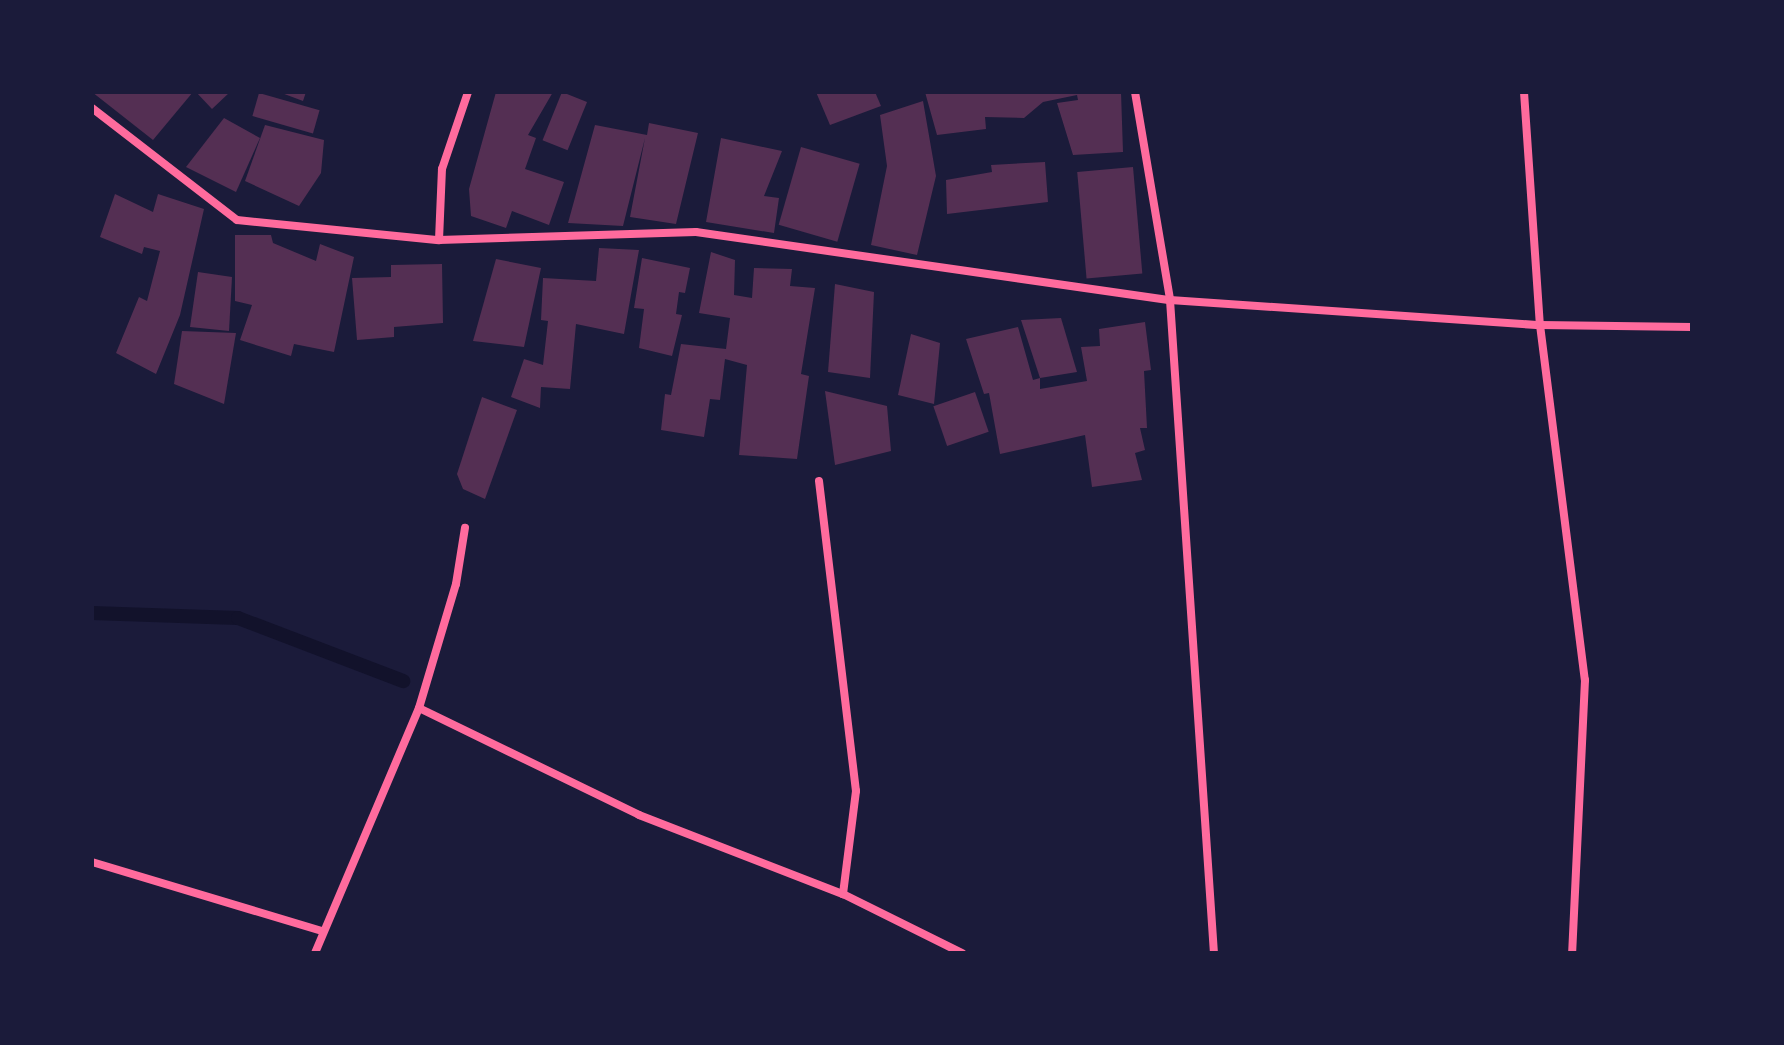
<!DOCTYPE html>
<style>
body{margin:0}
#map{position:relative;width:1784px;height:1045px;overflow:hidden;background:#1b1b3a;font-family:Manrope,sans-serif}
div>[style]{position:absolute}
[style*='--x']{left:calc(var(--x)*1px);top:calc(var(--y)*1px);width:calc(var(--w)*1px);rotate:calc(var(--a)*1deg)}
.stream>*{height:14px;margin:-7px;padding:0 7px;transform-origin:7px;border-radius:7px;background:#12122b}
.building>*{inset:0;background:#542f53;transform-origin:0 0}
.minor>*{height:8px;margin:-4px;padding:0 4px;transform-origin:4px;border-radius:4px;background:#ff6b9d}
span{translate:-50% -50%;white-space:nowrap;text-align:center;line-height:1.15;-webkit-text-stroke:7px #1b1b3a;paint-order:stroke}
.frame{position:absolute;inset:0;border:94px solid #1b1b3a;pointer-events:none}
</style>
<div id="map">
<div class="stream">
<div style="--x:92;--y:613;--w:146;--a:2"></div>
<div style="--x:238;--y:618;--w:177;--a:20.9"></div>
</div>
<div class="building">
<div style="clip-path:polygon(92px 92px,193px 92px,153px 140px)"></div>
<div style="clip-path:polygon(196px 92px,230px 92px,212px 109px)"></div>
<div style="clip-path:polygon(279px 92px,306px 92px,303px 101px)"></div>
<div style="clip-path:polygon(496px 92px,553px 92px,528px 135px,536px 138px,525px 169px,564px 182px,549px 225px,512px 211px,506px 228px,471px 216px,469px 189px)"></div>
<div style="left:562px;top:92px;width:27px;height:52px;rotate:22deg"></div>
<div style="clip-path:polygon(816px 92px,875px 92px,881px 106px,830px 125px)"></div>
<div style="clip-path:polygon(925px 92px,1121px 92px,1123px 152px,1073px 155px,1057px 103px,1078px 100px,1077px 95px,1043px 102px,1024px 118px,985px 117px,986px 129px,937px 135px)"></div>
<div style="left:259px;top:93px;width:63px;height:24px;rotate:16deg"></div>
<div style="clip-path:polygon(923px 101px,936px 176px,917px 255px,871px 245px,887px 166px,880px 115px)"></div>
<div style="clip-path:polygon(224px 118px,260px 138px,236px 192px,186px 167px)"></div>
<div style="clip-path:polygon(649px 123px,698px 133px,676px 224px,630px 217px,645px 138px,623px 226px,568px 223px,595px 125px,647px 135px)"></div>
<div style="clip-path:polygon(265px 125px,324px 140px,321px 173px,299px 206px,245px 181px)"></div>
<div style="clip-path:polygon(721px 138px,782px 151px,764px 196px,779px 198px,774px 233px,706px 222px)"></div>
<div style="left:801px;top:147px;width:61px;height:81px;rotate:16deg"></div>
<div style="clip-path:polygon(1045px 162px,1048px 202px,947px 214px,946px 180px,992px 172px,991px 165px)"></div>
<div style="left:1133px;top:167px;width:107px;height:56px;rotate:85deg"></div>
<div style="clip-path:polygon(115px 194px,153px 212px,158px 194px,204px 209px,180px 315px,156px 374px,116px 353px,139px 297px,147px 301px,160px 251px,144px 247px,142px 254px,100px 237px)"></div>
<div style="clip-path:polygon(235px 235px,271px 235px,273px 243px,316px 261px,320px 244px,354px 257px,334px 352px,294px 344px,291px 356px,240px 340px,252px 305px,235px 301px)"></div>
<div style="clip-path:polygon(599px 248px,639px 250px,624px 334px,576px 324px,570px 389px,541px 387px,540px 408px,511px 397px,524px 359px,543px 365px,548px 321px,541px 320px,543px 278px,596px 281px)"></div>
<div style="clip-path:polygon(711px 252px,735px 260px,734px 295px,752px 298px,754px 268px,792px 269px,790px 286px,815px 288px,801px 374px,809px 376px,797px 459px,739px 455px,747px 365px,725px 359px,720px 400px,710px 399px,704px 437px,661px 430px,665px 394px,671px 395px,681px 344px,726px 349px,730px 318px,699px 313px)"></div>
<div style="clip-path:polygon(642px 258px,690px 268px,685px 293px,679px 292px,676px 314px,682px 315px,672px 356px,639px 348px,644px 309px,634px 308px)"></div>
<div style="clip-path:polygon(496px 259px,541px 268px,524px 347px,473px 341px)"></div>
<div style="clip-path:polygon(442px 264px,443px 323px,394px 327px,394px 337px,357px 340px,352px 278px,391px 277px,391px 265px)"></div>
<div style="clip-path:polygon(198px 272px,232px 277px,229px 331px,190px 327px)"></div>
<div style="clip-path:polygon(835px 284px,874px 292px,870px 378px,828px 372px)"></div>
<div style="clip-path:polygon(1061px 318px,1077px 372px,1040px 378px,1021px 320px)"></div>
<div style="clip-path:polygon(1145px 322px,1151px 370px,1144px 371px,1147px 428px,1140px 428px,1145px 450px,1135px 453px,1142px 480px,1092px 487px,1085px 435px,1000px 454px,989px 393px,984px 394px,966px 339px,1018px 327px,1033px 380px,1040px 378px,1040px 389px,1087px 381px,1081px 347px,1100px 346px,1099px 329px)"></div>
<div style="clip-path:polygon(182px 331px,236px 333px,224px 404px,174px 384px)"></div>
<div style="clip-path:polygon(911px 334px,940px 343px,934px 404px,898px 395px)"></div>
<div style="clip-path:polygon(825px 391px,887px 406px,891px 451px,835px 465px)"></div>
<div style="left:975px;top:392px;width:42px;height:44px;rotate:71deg"></div>
<div style="clip-path:polygon(482px 397px,517px 410px,485px 499px,463px 489px,457px 474px)"></div>
</div>
<div class="minor">
<div style="--x:1135;--y:92;--w:211;--a:80.4"></div>
<div style="--x:1170;--y:300;--w:654;--a:86.15"></div>
<div style="--x:1524;--y:92;--w:234;--a:86.1"></div>
<div style="--x:1540;--y:325;--w:358;--a:82.8"></div>
<div style="--x:1585;--y:680;--w:273;--a:92.7"></div>
<div style="--x:92;--y:108;--w:183;--a:37.7"></div>
<div style="--x:237;--y:220;--w:203;--a:5.7"></div>
<div style="--x:439;--y:240;--w:257;--a:-1.8"></div>
<div style="--x:696;--y:232;--w:479;--a:8.2"></div>
<div style="--x:1170;--y:300;--w:371;--a:3.9"></div>
<div style="--x:1540;--y:325;--w:152;--a:0.8"></div>
<div style="--x:439;--y:240;--w:71;--a:-87.6"></div>
<div style="--x:442;--y:169;--w:81;--a:-71.3"></div>
<div style="--x:819;--y:481;--w:312;--a:83.2"></div>
<div style="--x:856;--y:791;--w:104;--a:97.2"></div>
<div style="--x:419;--y:708;--w:245;--a:25.9"></div>
<div style="--x:639;--y:815;--w:219;--a:21.2"></div>
<div style="--x:843;--y:894;--w:133;--a:26.4"></div>
<div style="--x:92;--y:862;--w:240;--a:16.7"></div>
<div style="--x:315;--y:953;--w:266;--a:-67"></div>
<div style="--x:419;--y:708;--w:129;--a:-73.4"></div>
<div style="--x:456;--y:584;--w:57;--a:-80.9"></div>
</div>
<div class="frame"></div>
</div>
